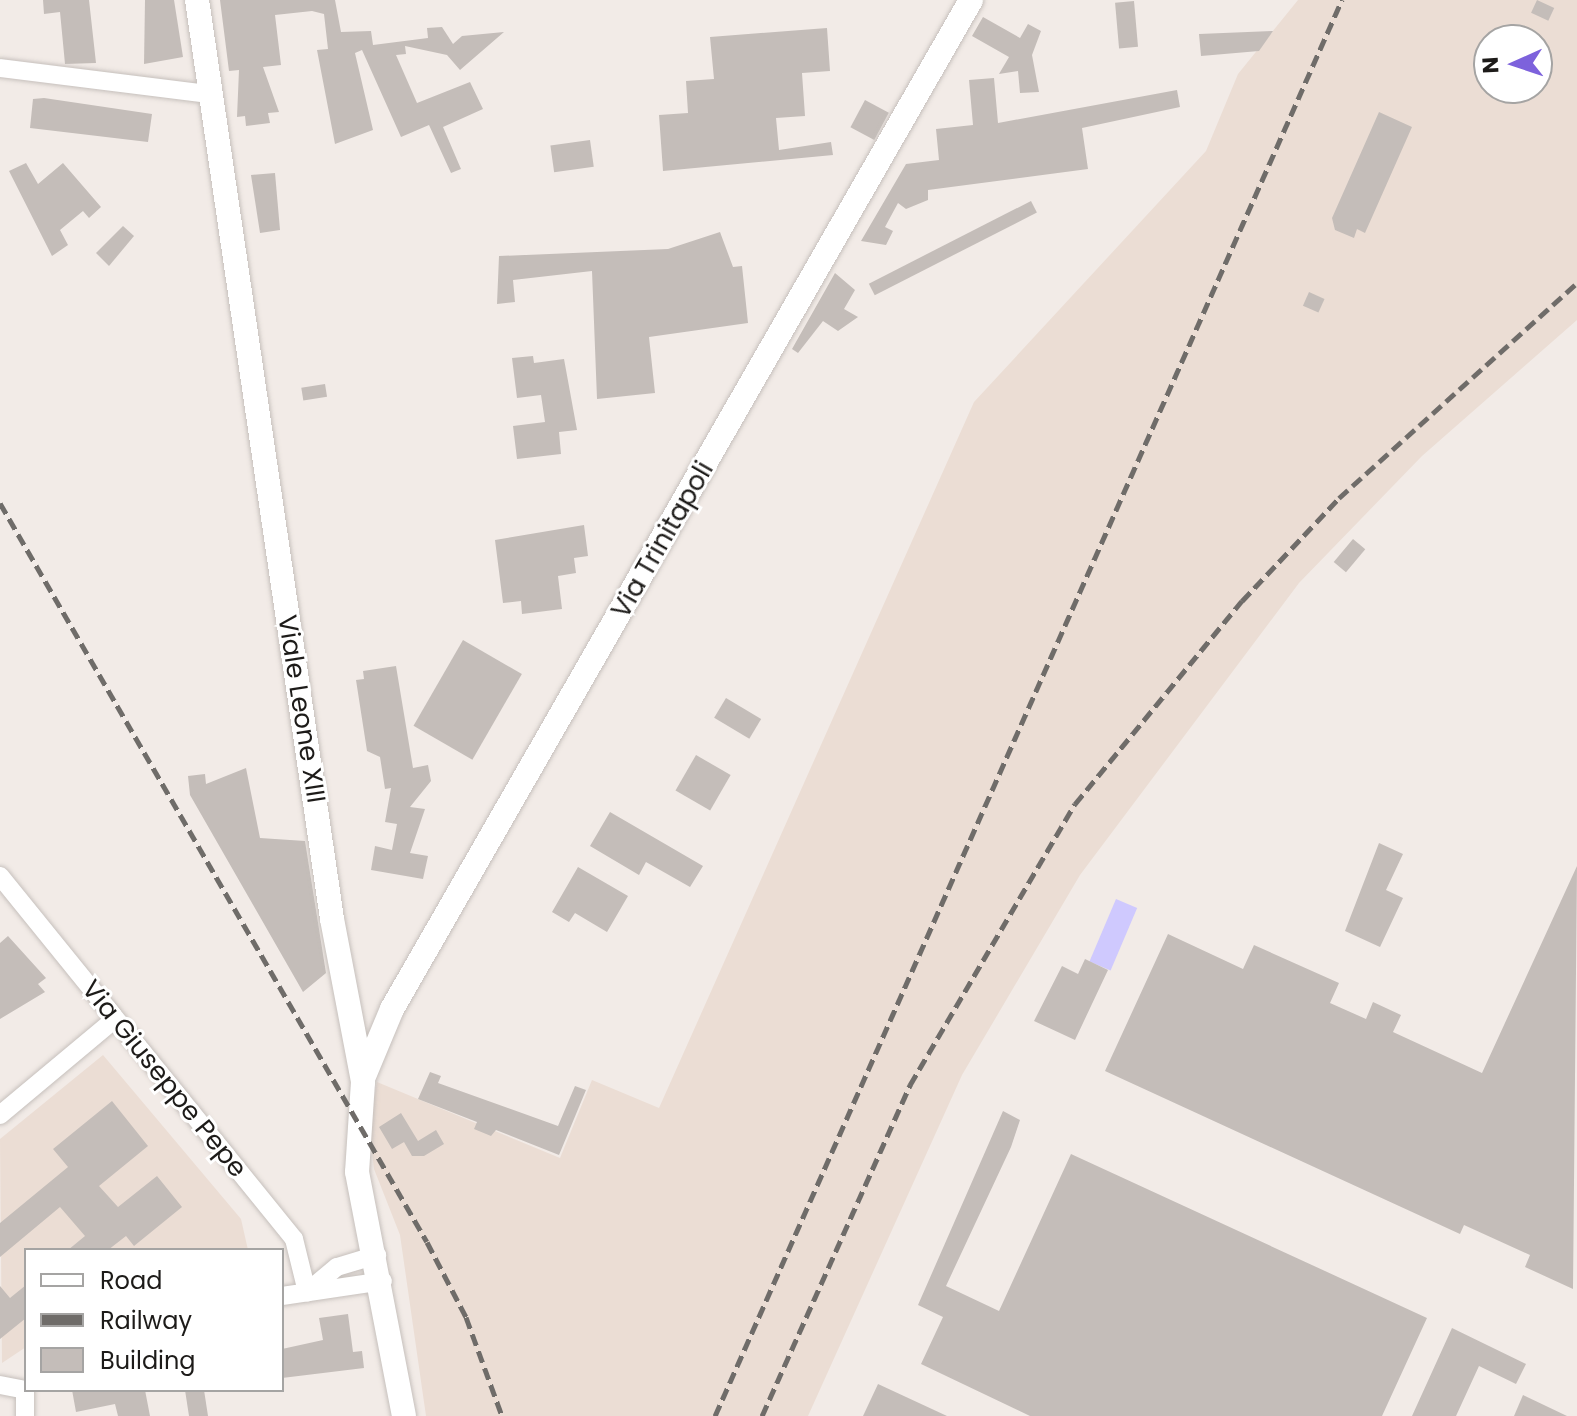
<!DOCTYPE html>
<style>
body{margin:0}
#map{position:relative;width:1577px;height:1416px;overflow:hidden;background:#f2ebe7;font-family:Poppins,sans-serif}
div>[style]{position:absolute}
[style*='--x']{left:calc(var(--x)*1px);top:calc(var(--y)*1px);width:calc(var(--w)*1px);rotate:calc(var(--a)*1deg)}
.built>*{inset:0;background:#ebddd4}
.water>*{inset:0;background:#cfc9fe;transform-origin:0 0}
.building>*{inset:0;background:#c4bdb9;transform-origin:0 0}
.roads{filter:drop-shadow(0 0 2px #c6c0bc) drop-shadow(0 0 2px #c6c0bc)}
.street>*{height:18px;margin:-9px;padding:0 9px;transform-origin:9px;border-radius:9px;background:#fff}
.secondary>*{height:24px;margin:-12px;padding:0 12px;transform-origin:12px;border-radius:12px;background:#fff}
.rail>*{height:5px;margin-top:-2.5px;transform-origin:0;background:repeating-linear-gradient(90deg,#6f6c69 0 12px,transparent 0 18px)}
span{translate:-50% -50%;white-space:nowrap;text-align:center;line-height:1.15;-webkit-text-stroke:6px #fff;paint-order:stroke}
.street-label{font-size:26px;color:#1d1b19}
.legend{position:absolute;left:24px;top:1248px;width:260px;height:144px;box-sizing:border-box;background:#fff;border:2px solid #a5a4a3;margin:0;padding:10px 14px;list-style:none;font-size:24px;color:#1d1b19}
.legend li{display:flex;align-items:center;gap:16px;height:40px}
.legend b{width:40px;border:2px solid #a5a4a3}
.north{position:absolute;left:1473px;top:24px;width:80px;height:80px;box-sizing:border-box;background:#fff;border:2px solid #a5a4a3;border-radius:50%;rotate:267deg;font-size:22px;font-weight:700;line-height:32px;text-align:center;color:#1d1b19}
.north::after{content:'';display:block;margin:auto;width:28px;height:36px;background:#7d62dc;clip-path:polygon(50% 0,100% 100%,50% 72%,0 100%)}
</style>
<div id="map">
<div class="built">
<div style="clip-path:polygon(evenodd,1298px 0,1577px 0,1577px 320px,1422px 456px,1299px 583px,1080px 875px,962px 1075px,808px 1416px,426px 1416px,400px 1235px,374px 1169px,369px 1126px,377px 1082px,560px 1158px,592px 1080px,659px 1108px,974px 402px,1206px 151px,1238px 74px,1298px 0,1489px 40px,1537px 40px,1537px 88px,1489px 88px,1489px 40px)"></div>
<div style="clip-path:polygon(103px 1055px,241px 1219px,248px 1250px,26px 1250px,26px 1347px,2px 1363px,0 1139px)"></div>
</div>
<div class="water">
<div style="left:1116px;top:899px;width:23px;height:68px;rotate:23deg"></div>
</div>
<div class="building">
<div style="clip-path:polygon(43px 0,89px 0,96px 63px,65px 64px,60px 12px,44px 14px)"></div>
<div style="clip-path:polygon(145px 0,174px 0,183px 57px,144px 64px)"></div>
<div style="clip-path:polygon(220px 0,335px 0,341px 32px,371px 31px,373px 45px,428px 38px,427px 28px,442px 27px,453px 44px,462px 36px,504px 32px,460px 70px,447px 55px,405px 46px,406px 54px,396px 55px,417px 103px,470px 82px,483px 109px,443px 127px,461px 169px,451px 173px,429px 125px,401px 137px,362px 50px,355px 53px,373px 130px,335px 144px,317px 50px,328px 49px,324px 14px,312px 11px,275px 15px,281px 65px,263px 67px,279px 112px,268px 113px,270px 123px,246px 126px,245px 116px,237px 117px,239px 70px,229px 71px)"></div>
<div style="left:1537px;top:0;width:19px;height:14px;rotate:25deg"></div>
<div style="left:1134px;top:1px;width:46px;height:19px;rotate:85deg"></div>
<div style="clip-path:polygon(983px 17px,1020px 38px,1028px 24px,1041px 31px,1032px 55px,1039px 92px,1020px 93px,1018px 71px,999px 74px,1009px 57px,972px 36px)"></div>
<div style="clip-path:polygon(827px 28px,830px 71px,802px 73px,805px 116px,776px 118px,779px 150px,831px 142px,833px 155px,663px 171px,659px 115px,688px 113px,686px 81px,714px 79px,710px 37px)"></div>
<div style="clip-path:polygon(1273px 31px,1259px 51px,1201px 56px,1199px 34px)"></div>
<div style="clip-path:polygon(994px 78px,998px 123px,1177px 90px,1180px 107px,1082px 128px,1088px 169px,928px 190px,928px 200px,906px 209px,898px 203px,885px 227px,893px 231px,886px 245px,861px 241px,906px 164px,939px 160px,936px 129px,973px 125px,969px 80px)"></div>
<div style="clip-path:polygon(44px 98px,152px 114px,148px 142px,30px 128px,33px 99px)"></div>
<div style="left:865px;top:100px;width:27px;height:31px;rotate:28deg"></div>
<div style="clip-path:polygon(1379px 112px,1412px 127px,1365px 233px,1357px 229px,1354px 238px,1335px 230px,1332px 218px)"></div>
<div style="left:590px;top:140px;width:27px;height:40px;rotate:82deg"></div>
<div style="clip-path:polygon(26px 163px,38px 184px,63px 163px,101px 207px,89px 218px,83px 211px,60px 230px,68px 245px,52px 256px,9px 171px)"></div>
<div style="clip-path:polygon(275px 173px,280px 230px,260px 233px,251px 175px)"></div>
<div style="left:1031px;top:201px;width:13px;height:182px;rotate:63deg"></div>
<div style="clip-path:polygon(123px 226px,134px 236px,109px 266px,96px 253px)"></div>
<div style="clip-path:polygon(720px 232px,733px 267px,742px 266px,748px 323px,649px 337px,655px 393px,597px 399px,592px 271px,513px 280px,515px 302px,497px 304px,499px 256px,668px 249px)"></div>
<div style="clip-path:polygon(835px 273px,855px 290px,844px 309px,858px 317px,838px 331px,823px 321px,798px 353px,792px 349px)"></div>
<div style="left:1309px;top:292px;width:17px;height:15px;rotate:24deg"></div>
<div style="clip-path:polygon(533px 356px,534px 363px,564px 359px,577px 430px,559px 432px,561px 454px,517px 459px,513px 426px,545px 422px,541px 395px,517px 398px,512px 358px)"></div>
<div style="left:325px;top:384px;width:13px;height:24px;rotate:81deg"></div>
<div style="clip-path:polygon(584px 525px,588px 556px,574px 558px,576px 573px,558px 576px,562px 609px,522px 614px,521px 601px,503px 603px,495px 540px)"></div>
<div style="left:1353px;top:539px;width:16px;height:30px;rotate:40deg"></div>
<div style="left:463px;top:640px;width:68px;height:99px;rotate:30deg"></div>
<div style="clip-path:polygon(396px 666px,413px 768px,428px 765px,431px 781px,410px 807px,425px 809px,410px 853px,428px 856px,423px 879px,371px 870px,375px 846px,392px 850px,397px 824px,385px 822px,391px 788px,385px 789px,380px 757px,367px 751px,356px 680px,364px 679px,363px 671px)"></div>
<div style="left:726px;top:698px;width:41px;height:23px;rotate:31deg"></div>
<div style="left:696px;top:755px;width:40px;height:41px;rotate:30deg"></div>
<div style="clip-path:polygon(246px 768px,260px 838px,305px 841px,326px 973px,303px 992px,190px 795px,188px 776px,205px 774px,206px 784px)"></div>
<div style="clip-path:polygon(610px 812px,703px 866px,690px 887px,646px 862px,639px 875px,590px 846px)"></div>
<div style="clip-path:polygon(1379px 843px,1403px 854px,1386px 890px,1403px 898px,1380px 947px,1345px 931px)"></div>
<div style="clip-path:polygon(1577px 866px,1573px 1289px,1525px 1267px,1530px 1255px,1464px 1225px,1460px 1234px,1105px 1071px,1168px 934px,1243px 969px,1254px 945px,1339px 983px,1330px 1003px,1366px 1019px,1373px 1002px,1401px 1015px,1393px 1032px,1482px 1073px)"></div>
<div style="clip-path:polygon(578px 867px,628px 896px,607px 932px,575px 913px,569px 922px,552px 912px)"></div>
<div style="clip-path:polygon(8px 936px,46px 978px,38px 984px,45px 992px,0 1019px,0 943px)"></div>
<div style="clip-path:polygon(1085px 959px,1108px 970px,1075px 1040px,1034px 1021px,1062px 966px,1078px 974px)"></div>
<div style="clip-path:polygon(430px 1072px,441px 1076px,438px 1083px,558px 1126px,575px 1086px,586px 1090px,559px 1155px,496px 1130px,491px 1136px,474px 1129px,477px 1122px,418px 1099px)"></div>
<div style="clip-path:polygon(112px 1101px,148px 1146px,99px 1186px,118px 1207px,157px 1176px,182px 1207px,134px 1246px,126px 1236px,108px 1250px,68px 1250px,85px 1236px,60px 1207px,0 1257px,0 1223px,68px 1167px,53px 1149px)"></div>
<div style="clip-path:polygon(1003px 1111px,1020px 1120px,1011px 1147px,946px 1286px,999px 1311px,1071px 1154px,1427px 1318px,1382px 1416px,1030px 1416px,921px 1364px,943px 1317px,918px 1305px)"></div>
<div style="clip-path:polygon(401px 1113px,418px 1141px,436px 1130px,444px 1144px,424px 1156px,412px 1156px,404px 1142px,392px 1149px,379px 1127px)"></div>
<div style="clip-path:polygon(26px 1285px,26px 1318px,0 1339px,0 1286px,10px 1298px)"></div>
<div style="clip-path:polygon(348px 1314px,353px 1352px,362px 1351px,364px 1368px,282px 1378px,282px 1349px,323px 1340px,319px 1318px)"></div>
<div style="clip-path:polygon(1452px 1328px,1526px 1364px,1516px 1384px,1479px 1366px,1456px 1416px,1412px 1416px)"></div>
<div style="clip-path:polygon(878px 1384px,947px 1416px,863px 1416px)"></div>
<div style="clip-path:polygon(72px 1390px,145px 1390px,150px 1416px,118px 1416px,115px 1404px,76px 1412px)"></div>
<div style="clip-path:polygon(185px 1390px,204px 1390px,208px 1416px,189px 1416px)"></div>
<div style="clip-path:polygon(1523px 1395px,1567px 1416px,1514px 1416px)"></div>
</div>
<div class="roads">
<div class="street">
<div style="--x:0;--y:68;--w:212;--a:7.1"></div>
<div style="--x:0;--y:876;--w:467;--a:51"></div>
<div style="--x:294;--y:1239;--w:55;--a:76.2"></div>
<div style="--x:0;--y:1115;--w:150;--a:-39.9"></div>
<div style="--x:307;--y:1292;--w:39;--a:-40"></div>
<div style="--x:337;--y:1267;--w:42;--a:-16.7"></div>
<div style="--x:282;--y:1296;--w:102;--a:-8.4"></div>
<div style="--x:0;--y:1385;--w:25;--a:11"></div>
<div style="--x:25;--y:1390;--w:26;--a:90"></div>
</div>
<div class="secondary">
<div style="--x:197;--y:0;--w:929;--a:81.64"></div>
<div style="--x:332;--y:919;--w:166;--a:79.2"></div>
<div style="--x:363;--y:1082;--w:90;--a:93.8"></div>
<div style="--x:357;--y:1172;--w:248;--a:79.1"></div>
<div style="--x:364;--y:1076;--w:73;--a:-67.3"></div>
<div style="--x:392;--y:1009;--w:1163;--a:-60.15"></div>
</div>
</div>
<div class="rail">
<div style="--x:0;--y:503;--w:853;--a:59.98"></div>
<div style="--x:427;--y:1242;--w:85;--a:62.5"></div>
<div style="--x:466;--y:1317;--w:105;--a:70"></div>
<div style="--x:715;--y:1416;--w:1549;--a:-66.12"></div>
<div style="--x:762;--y:1416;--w:363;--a:-65.9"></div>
<div style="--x:910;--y:1085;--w:326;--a:-59.6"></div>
<div style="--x:1075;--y:804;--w:263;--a:-50.6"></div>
<div style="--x:1242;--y:601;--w:141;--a:-46.7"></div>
<div style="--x:1339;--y:498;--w:321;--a:-42.1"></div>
</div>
<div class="street-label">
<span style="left:663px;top:540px;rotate:-60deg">Via Trinitapoli</span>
<span style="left:301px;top:709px;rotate:81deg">Viale Leone XIII</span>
<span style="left:164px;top:1079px;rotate:51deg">Via Giuseppe Pepe</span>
</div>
<ul class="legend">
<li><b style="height:10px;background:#fff"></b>Road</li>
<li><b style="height:10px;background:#6f6c69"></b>Railway</li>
<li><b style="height:22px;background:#c4bdb9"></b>Building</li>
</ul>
<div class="north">N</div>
</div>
